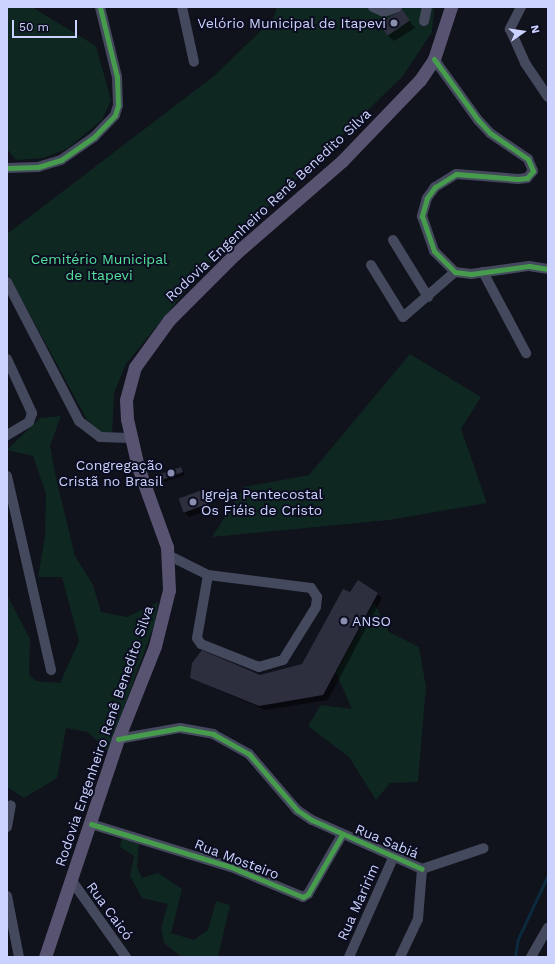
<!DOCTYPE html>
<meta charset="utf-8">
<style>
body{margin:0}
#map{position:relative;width:555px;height:964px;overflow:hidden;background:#10121c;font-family:"Work Sans",sans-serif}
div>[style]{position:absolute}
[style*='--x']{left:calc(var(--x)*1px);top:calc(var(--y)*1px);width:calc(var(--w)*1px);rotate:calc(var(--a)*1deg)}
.green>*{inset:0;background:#0f2721}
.shadow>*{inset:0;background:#0007}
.stream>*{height:2.5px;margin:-1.25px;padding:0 1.25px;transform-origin:1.25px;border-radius:1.25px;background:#0b2a3e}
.building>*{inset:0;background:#2e2f3e;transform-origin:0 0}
.minor>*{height:10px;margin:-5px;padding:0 5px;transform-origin:5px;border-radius:5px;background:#45495d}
.major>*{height:13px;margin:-6.5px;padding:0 6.5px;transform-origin:6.5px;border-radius:6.5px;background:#575370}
.cycleway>*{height:5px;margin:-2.5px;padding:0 2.5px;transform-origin:2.5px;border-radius:2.5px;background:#469c4c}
.dots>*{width:11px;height:11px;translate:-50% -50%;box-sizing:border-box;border:2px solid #0c0e20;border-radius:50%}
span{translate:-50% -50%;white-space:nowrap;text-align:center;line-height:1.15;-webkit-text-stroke:4px #0c0e20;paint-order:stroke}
.poi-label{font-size:14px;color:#cbd2ff}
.right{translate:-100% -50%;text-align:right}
.left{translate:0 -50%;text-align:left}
.street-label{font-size:14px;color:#cbd2ff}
.park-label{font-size:14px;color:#55e19c}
.frame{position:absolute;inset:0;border:8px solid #cbd2ff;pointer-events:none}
.north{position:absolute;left:503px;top:12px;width:40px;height:40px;-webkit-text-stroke:3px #0c0e20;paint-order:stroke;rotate:77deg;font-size:11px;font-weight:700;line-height:16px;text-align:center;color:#cbd2ff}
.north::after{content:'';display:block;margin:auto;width:14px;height:18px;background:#cbd2ff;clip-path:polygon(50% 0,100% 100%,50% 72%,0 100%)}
.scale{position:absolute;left:12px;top:20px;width:65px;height:18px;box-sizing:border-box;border:2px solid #cbd2ff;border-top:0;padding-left:5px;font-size:12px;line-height:14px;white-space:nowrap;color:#cbd2ff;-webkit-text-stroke:3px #0c0e20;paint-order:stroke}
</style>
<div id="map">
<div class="green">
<div style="clip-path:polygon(7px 7px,32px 7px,96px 46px,111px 100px,102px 120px,67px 149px,43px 158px,16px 160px,7px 149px)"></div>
<div style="clip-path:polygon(277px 7px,434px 7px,432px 32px,403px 76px,201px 272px,126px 364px,114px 393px,112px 435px,103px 433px,91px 427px,7px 272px,7px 234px,214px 76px,273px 19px)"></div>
<div style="clip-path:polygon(410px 354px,481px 397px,461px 429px,487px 503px,389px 520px,212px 537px,244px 487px,309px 475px)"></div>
<div style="clip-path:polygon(61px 416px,50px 446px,56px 478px,75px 556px,93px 585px,101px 612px,127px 617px,158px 602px,155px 623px,108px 751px,88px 732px,66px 728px,57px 778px,24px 798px,7px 787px,7px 595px,30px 639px,29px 675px,36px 681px,60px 683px,79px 641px,62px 577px,38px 577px,45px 536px,46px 494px,33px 456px,7px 450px,40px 418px)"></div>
<div style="clip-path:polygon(374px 603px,389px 632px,419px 647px,426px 687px,418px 782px,390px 783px,376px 800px,349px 757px,308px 726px,321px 705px,352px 709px,336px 673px)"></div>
<div style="clip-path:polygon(122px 839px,139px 844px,137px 867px,142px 878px,158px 873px,182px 889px,171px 933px,194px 940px,208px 930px,216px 901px,230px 905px,218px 957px,182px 957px,164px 943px,161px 928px,168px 904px,142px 898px,130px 876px,134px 856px,120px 847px)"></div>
</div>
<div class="shadow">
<div style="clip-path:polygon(402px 11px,415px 28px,394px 41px,387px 35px)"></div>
<div style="clip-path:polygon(181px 468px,185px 475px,165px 482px,162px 479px)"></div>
<div style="clip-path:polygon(201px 492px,211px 509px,189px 517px,184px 512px)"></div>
<div style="clip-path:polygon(350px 593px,377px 593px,382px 598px,328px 700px,265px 710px,191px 678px,198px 656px,205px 651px,260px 676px,303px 665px)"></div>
</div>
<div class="stream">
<div style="--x:515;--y:957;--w:18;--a:-81"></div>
<div style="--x:518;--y:939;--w:71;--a:-64.9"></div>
</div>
<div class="building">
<div style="left:402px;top:9px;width:14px;height:27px;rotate:56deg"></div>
<div style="clip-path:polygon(181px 467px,183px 472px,162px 480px,160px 474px)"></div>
<div style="left:202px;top:490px;width:15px;height:25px;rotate:70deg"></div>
<div style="clip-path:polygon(358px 580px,378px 593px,323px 695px,259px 706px,190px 678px,192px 663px,202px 650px,260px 675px,302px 664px,343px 589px,350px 592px)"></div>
</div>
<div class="minor">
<div style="--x:182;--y:7;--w:56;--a:77.7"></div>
<div style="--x:373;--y:7;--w:12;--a:24"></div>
<div style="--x:384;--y:12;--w:14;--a:-21"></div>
<div style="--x:521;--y:7;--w:25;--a:117"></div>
<div style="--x:510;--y:29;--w:37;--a:66"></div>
<div style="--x:525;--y:63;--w:41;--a:55.9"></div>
<div style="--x:424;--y:21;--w:14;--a:-78"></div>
<div style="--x:434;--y:59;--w:75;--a:54.2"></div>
<div style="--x:478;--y:120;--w:18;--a:47"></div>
<div style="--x:490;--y:133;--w:46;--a:34.4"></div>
<div style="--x:528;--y:159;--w:13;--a:67"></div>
<div style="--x:533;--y:171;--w:9;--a:131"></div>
<div style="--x:527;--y:178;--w:9;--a:174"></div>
<div style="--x:518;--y:179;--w:62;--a:-175.4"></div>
<div style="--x:456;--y:174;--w:25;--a:148"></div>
<div style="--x:435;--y:187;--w:14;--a:126"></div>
<div style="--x:427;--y:198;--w:19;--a:106"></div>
<div style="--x:422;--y:216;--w:37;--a:71"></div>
<div style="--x:434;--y:251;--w:30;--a:45"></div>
<div style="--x:455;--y:272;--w:16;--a:7"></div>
<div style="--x:471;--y:274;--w:59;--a:-7.9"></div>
<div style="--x:529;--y:266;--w:19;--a:9"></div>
<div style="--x:7;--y:168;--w:31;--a:-2"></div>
<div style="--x:38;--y:167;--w:24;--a:-17"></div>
<div style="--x:61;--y:160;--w:40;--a:-34.9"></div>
<div style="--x:94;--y:137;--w:30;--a:-46"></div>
<div style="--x:115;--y:115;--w:10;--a:-73"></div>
<div style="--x:118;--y:105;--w:28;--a:-92"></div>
<div style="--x:117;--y:77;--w:72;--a:-103.7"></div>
<div style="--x:393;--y:240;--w:67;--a:58.4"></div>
<div style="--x:371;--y:265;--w:61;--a:58.4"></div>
<div style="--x:403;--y:317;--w:69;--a:-40.9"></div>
<div style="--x:483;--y:272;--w:92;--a:62"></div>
<div style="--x:7;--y:282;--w:157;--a:62.6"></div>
<div style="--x:79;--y:421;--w:26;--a:37"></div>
<div style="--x:100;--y:437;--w:30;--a:2"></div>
<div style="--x:7;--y:359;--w:60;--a:65.2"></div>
<div style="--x:32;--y:413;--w:9;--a:108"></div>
<div style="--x:29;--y:422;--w:26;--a:149"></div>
<div style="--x:7;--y:476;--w:199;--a:77.2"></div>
<div style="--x:168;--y:555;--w:45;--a:26.6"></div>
<div style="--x:208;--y:575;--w:104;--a:7.2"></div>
<div style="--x:311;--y:588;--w:11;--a:56"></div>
<div style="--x:317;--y:597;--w:10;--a:96"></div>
<div style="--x:316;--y:607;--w:62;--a:121.9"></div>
<div style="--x:283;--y:660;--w:25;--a:164"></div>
<div style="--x:259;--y:667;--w:62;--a:-158.4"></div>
<div style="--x:201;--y:644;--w:7;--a:-124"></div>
<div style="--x:197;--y:638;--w:64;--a:-80.1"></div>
<div style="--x:118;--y:739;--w:63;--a:-10.1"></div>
<div style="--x:180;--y:728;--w:34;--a:10"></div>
<div style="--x:213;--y:734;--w:41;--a:29.1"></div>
<div style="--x:249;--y:754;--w:74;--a:49.4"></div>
<div style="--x:297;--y:810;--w:18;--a:34"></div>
<div style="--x:312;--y:820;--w:120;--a:24"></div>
<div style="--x:91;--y:824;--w:146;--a:17.1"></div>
<div style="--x:231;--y:867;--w:78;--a:22.6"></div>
<div style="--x:303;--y:897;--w:6;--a:-31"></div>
<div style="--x:308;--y:894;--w:68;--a:-60"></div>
<div style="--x:7;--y:827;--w:22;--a:-80"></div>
<div style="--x:422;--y:869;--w:65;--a:-18.7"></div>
<div style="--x:72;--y:881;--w:93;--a:54.6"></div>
<div style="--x:7;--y:896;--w:62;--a:78.9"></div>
<div style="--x:349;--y:957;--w:108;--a:-66"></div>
<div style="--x:400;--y:957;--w:42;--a:-64.7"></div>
<div style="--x:418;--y:919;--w:50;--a:-85.4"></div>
<div style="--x:531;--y:957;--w:34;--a:-60"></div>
</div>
<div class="major">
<div style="--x:45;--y:957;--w:230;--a:-71.5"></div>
<div style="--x:118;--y:739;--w:100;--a:-68.3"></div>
<div style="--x:155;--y:646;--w:58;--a:-76"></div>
<div style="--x:169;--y:590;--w:43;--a:-92.7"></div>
<div style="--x:167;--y:547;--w:85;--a:-109.9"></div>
<div style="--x:138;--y:467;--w:49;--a:-102.9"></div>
<div style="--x:127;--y:419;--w:19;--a:-93"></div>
<div style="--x:126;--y:400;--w:34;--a:-75"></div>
<div style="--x:135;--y:367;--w:58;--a:-54.1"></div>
<div style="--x:169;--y:320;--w:93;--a:-45"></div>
<div style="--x:235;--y:254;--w:142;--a:-41"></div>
<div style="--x:342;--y:161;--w:112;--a:-46.1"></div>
<div style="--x:420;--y:80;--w:25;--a:-56"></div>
<div style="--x:434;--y:59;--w:55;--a:-71.9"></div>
</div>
<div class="cycleway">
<div style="--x:434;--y:59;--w:75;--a:54.2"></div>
<div style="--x:478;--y:120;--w:18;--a:47"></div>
<div style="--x:490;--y:133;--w:46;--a:34.4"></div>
<div style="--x:528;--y:159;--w:13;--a:67"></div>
<div style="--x:533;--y:171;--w:9;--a:131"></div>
<div style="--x:527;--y:178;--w:9;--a:174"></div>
<div style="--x:518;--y:179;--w:62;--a:-175.4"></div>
<div style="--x:456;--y:174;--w:25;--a:148"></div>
<div style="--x:435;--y:187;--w:14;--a:126"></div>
<div style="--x:427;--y:198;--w:19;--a:106"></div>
<div style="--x:422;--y:216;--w:37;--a:71"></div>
<div style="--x:434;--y:251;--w:30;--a:45"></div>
<div style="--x:455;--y:272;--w:16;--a:7"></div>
<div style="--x:471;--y:274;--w:59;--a:-7.9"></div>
<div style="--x:529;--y:266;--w:19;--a:9"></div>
<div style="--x:7;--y:168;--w:31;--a:-2"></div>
<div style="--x:38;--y:167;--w:24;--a:-17"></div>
<div style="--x:61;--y:160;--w:40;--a:-34.9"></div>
<div style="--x:94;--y:137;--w:30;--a:-46"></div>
<div style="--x:115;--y:115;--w:10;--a:-73"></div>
<div style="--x:118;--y:105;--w:28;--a:-92"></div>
<div style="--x:117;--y:77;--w:72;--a:-103.7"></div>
<div style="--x:118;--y:739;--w:63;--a:-10.1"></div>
<div style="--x:180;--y:728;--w:34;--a:10"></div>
<div style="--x:213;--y:734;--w:41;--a:29.1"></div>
<div style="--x:249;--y:754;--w:74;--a:49.4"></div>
<div style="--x:297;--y:810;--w:18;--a:34"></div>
<div style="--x:312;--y:820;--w:120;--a:24"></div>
<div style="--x:91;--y:824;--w:146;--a:17.1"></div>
<div style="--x:231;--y:867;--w:78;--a:22.6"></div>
<div style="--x:303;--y:897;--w:6;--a:-31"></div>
<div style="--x:308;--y:894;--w:68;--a:-60"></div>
</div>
<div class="dots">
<div style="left:394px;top:23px;background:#8a8fb0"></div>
<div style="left:171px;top:473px;background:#8a8fb0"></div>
<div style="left:193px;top:502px;background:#8a8fb0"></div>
<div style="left:344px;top:621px;background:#8a8fb0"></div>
</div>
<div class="poi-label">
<span class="right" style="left:386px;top:23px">Velório Municipal de Itapevi</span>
<span class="right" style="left:163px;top:473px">Congregação<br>Cristã no Brasil</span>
<span class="left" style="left:201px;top:502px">Igreja Pentecostal<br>Os Fiéis de Cristo</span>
<span class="left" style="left:352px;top:621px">ANSO</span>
</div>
<div class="street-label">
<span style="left:268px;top:205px;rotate:-43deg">Rodovia Engenheiro Renê Benedito Silva</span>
<span style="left:104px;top:736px;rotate:-71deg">Rodovia Engenheiro Renê Benedito Silva</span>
<span style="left:387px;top:841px;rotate:23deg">Rua Sabiá</span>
<span style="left:237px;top:859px;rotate:21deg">Rua Mosteiro</span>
<span style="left:358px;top:902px;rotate:-66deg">Rua Maririm</span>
<span style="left:110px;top:911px;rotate:54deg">Rua Caicó</span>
</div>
<div class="park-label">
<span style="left:99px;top:267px">Cemitério Municipal<br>de Itapevi</span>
</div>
<div class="frame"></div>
<div class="north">N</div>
<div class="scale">50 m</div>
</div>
